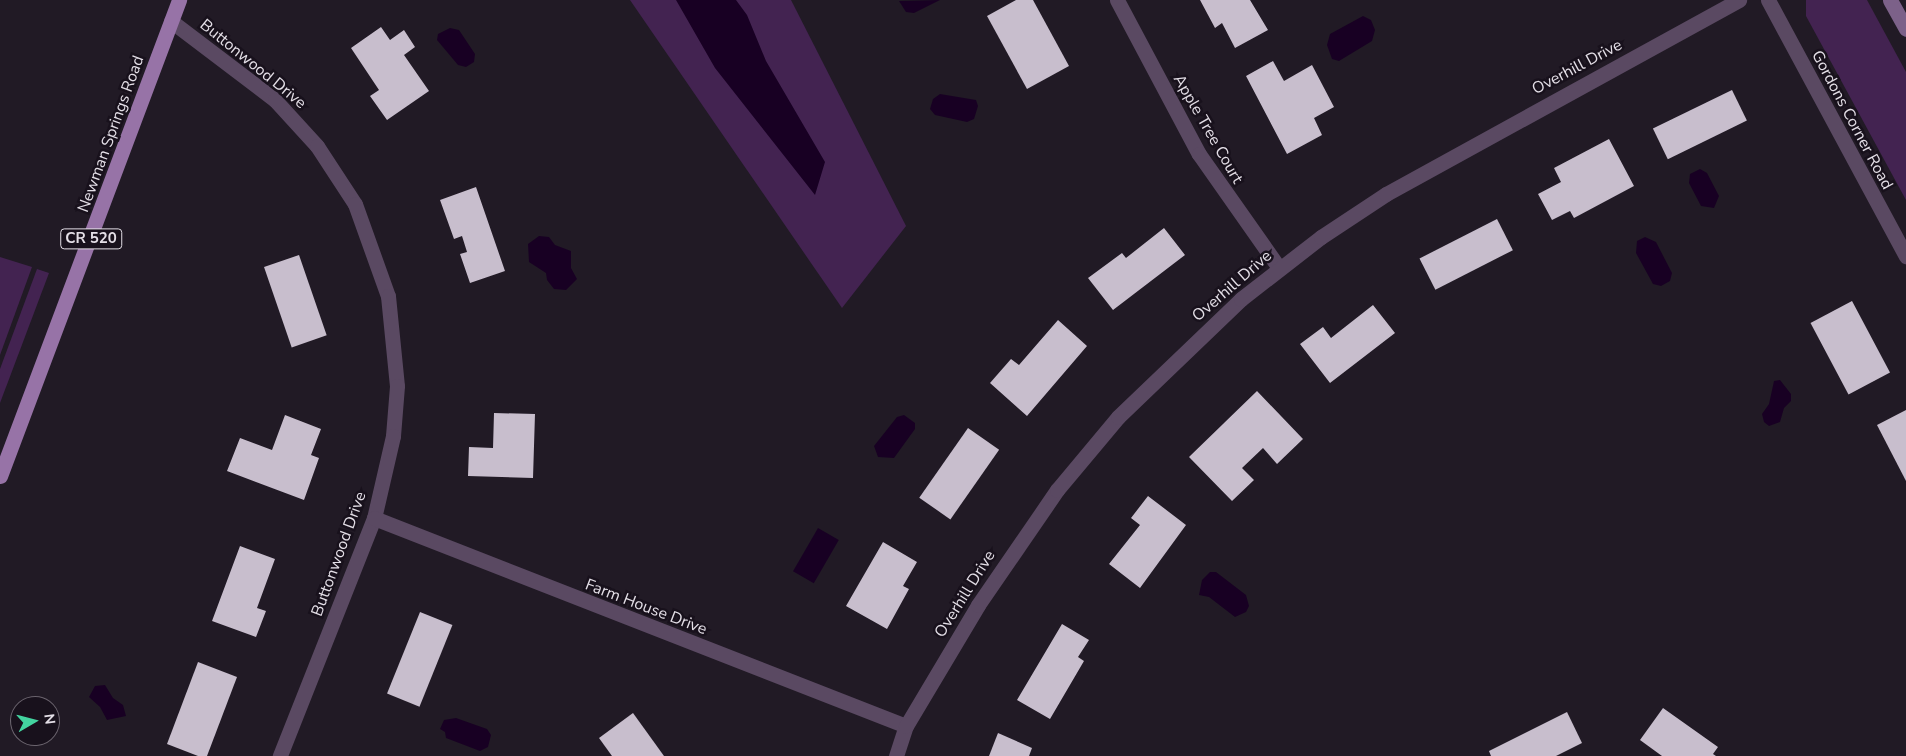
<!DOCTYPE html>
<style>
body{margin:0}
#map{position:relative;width:1906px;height:756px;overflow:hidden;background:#211a25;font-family:"Nunito Sans",sans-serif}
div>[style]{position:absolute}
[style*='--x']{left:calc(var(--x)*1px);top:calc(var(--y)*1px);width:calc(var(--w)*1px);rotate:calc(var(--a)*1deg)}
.green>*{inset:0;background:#432351}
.water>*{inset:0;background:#180023;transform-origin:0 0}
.building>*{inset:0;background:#c8becd;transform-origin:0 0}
.street>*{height:15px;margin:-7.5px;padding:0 7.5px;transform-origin:7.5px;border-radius:7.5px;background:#5a4962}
.secondary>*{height:15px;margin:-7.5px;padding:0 7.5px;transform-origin:7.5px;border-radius:7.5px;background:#7c6189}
.primary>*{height:15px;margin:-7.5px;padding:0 7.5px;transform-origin:7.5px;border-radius:7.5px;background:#9773a7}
span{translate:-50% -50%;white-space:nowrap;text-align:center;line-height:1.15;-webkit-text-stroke:5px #18111c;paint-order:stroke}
.shield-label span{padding:1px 4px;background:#18111c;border:1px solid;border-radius:4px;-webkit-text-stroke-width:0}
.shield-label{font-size:15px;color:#e4dfe7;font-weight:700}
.street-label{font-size:16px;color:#e4dfe7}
.north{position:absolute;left:10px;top:696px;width:50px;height:50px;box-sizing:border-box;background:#18111c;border:1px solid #6a636d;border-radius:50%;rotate:82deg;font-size:14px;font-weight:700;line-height:20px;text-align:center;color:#e4dfe7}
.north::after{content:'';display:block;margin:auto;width:18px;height:22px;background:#43d4a0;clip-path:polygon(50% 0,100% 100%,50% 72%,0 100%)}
</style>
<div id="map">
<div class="green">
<div style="clip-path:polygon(630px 0,791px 0,906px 226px,842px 308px)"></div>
<div style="clip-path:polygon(1806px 0,1867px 0,1906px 72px,1906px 200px,1806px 16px)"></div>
<div style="clip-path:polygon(0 257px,32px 267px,0 355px)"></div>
<div style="clip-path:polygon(37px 269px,49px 273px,0 403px,0 369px)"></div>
</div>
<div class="water">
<div style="clip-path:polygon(676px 0,736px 0,747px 15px,766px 61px,825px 162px,815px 195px,715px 68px)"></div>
<div style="clip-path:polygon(940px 0,914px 13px,906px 12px,899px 1px)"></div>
<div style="clip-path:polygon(1363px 16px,1371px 20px,1375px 30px,1372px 41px,1339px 61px,1332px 59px,1327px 45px,1330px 34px)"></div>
<div style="clip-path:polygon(450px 28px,459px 30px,475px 54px,474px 62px,466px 67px,458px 65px,437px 40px,438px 34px)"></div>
<div style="clip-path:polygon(940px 94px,976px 100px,978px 106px,974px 119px,967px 122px,935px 115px,930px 109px,933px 99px)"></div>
<div style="clip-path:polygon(1700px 169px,1707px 173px,1719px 196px,1714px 208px,1701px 206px,1689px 183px,1690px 174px)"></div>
<div style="clip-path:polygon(539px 236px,549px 237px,555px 245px,571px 251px,571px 268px,577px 279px,566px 290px,554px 289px,547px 280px,546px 273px,529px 262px,528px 244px)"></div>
<div style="clip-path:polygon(1645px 237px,1656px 242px,1672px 273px,1670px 281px,1661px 286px,1653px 284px,1636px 253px,1637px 241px)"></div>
<div style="clip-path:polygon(1780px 380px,1791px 394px,1791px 401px,1784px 408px,1780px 422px,1769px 426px,1764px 422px,1762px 414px,1769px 404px,1774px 381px)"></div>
<div style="clip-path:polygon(904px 415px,915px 423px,915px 429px,894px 458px,878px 457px,874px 446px,897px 417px)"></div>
<div style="left:818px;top:528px;width:24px;height:50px;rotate:30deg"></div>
<div style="clip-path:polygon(1210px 572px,1216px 572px,1246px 595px,1249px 606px,1246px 612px,1235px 617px,1209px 597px,1199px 595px,1202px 580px)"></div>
<div style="clip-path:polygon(105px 685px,113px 698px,123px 705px,126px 716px,107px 720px,100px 707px,89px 697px,95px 686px)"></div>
<div style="clip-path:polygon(456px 718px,487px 729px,491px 735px,488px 747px,480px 751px,446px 738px,445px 732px,440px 729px,444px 720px)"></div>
</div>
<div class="building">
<div style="clip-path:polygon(1016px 0,1033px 0,1069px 66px,1027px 89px,987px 16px)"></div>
<div style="clip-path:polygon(1200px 0,1250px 0,1268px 30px,1235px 48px,1222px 23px,1215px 28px)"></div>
<div style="clip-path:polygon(381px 27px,390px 40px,404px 30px,415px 47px,404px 55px,429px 91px,387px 120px,370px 96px,379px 90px,351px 48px)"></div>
<div style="clip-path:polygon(1273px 61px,1284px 81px,1312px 65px,1334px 107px,1314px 118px,1322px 135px,1287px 154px,1246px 76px)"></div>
<div style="left:1732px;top:90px;width:34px;height:88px;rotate:64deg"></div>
<div style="clip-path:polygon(1609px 139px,1634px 186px,1574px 218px,1570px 211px,1552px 220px,1538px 194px,1561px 182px,1554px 168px)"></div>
<div style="clip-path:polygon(476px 187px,505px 271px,470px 283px,460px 254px,467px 252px,462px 236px,454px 239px,440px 200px)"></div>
<div style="left:1497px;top:219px;width:35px;height:87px;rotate:63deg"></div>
<div style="clip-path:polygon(1164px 228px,1185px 255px,1113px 310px,1088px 278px,1122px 253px,1126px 258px)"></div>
<div style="left:299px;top:255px;width:85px;height:37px;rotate:71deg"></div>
<div style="left:1852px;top:301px;width:81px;height:47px;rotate:62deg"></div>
<div style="clip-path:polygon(1373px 305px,1395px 333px,1330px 383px,1300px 344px,1323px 327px,1331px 338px)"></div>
<div style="clip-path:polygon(1058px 320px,1087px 346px,1027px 416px,990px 383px,1011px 359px,1019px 365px)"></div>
<div style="clip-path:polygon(1257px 391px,1303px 439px,1277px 464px,1263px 448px,1242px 468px,1254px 480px,1232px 501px,1189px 457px)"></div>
<div style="clip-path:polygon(1906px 410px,1906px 481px,1877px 425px)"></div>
<div style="clip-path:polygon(494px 413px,535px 414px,533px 478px,468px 476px,469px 447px,493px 448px)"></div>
<div style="clip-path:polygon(285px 415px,321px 429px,311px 455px,319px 458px,304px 500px,227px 471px,240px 438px,272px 450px)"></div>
<div style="left:968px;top:428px;width:38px;height:85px;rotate:35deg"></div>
<div style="clip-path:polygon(1148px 496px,1186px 525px,1140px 588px,1109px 564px,1140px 525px,1131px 518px)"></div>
<div style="clip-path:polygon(883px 542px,917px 562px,903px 586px,909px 589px,887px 629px,846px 606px)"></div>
<div style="clip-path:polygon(240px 546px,275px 559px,257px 608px,266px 611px,256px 637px,212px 621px)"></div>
<div style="left:420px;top:612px;width:35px;height:88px;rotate:22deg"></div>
<div style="clip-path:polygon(1062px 624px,1089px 640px,1078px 657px,1084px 661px,1050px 719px,1017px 700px)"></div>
<div style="clip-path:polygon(198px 662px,237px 677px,207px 756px,198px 756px,167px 744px)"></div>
<div style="clip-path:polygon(1663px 708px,1718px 747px,1713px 754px,1716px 756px,1662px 756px,1640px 740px)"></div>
<div style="clip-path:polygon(1567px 712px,1582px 743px,1556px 756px,1491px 756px,1489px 751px)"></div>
<div style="clip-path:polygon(633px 713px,664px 756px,612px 756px,599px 738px)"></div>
<div style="clip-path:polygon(998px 733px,1032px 748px,1029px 756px,989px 756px)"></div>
</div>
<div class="street">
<div style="--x:1117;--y:0;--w:174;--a:62"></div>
<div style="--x:1199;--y:154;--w:139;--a:54.9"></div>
<div style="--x:1768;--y:0;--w:291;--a:61.7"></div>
<div style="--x:171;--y:21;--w:131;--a:37.2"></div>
<div style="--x:275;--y:100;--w:62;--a:47.6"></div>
<div style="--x:317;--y:146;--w:69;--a:56.8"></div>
<div style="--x:355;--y:204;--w:98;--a:70.3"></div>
<div style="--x:388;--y:296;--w:90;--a:84.3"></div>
<div style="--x:397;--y:386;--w:50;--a:94.6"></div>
<div style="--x:393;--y:436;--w:84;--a:103"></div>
<div style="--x:374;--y:518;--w:256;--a:111.6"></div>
<div style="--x:374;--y:518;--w:571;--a:21.35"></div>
<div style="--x:896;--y:756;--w:32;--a:-72"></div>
<div style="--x:906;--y:726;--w:141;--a:-59.2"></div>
<div style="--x:978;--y:605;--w:140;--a:-55.5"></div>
<div style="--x:1057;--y:490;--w:95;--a:-50.1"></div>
<div style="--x:1118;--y:417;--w:170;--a:-43.8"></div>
<div style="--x:1241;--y:299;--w:101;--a:-37.8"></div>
<div style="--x:1321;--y:237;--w:78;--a:-33.5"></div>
<div style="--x:1386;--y:194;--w:403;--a:-28.8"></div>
</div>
<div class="secondary">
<div style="--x:1890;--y:0;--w:33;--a:61"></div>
</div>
<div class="primary">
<div style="--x:0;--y:476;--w:509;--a:-69.39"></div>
</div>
<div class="shield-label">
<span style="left:91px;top:239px">CR 520</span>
</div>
<div class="street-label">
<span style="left:253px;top:64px;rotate:39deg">Buttonwood Drive</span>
<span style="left:1577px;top:67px;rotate:-28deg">Overhill Drive</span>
<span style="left:1852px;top:120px;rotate:62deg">Gordons Corner Road</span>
<span style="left:1208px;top:129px;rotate:60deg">Apple Tree Court</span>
<span style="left:111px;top:134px;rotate:-70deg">Newman Springs Road</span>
<span style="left:1232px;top:286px;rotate:-41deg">Overhill Drive</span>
<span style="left:339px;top:554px;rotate:-70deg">Buttonwood Drive</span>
<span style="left:965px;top:594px;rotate:-58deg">Overhill Drive</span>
<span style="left:646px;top:607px;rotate:21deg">Farm House Drive</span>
</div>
<div class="north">N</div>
</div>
